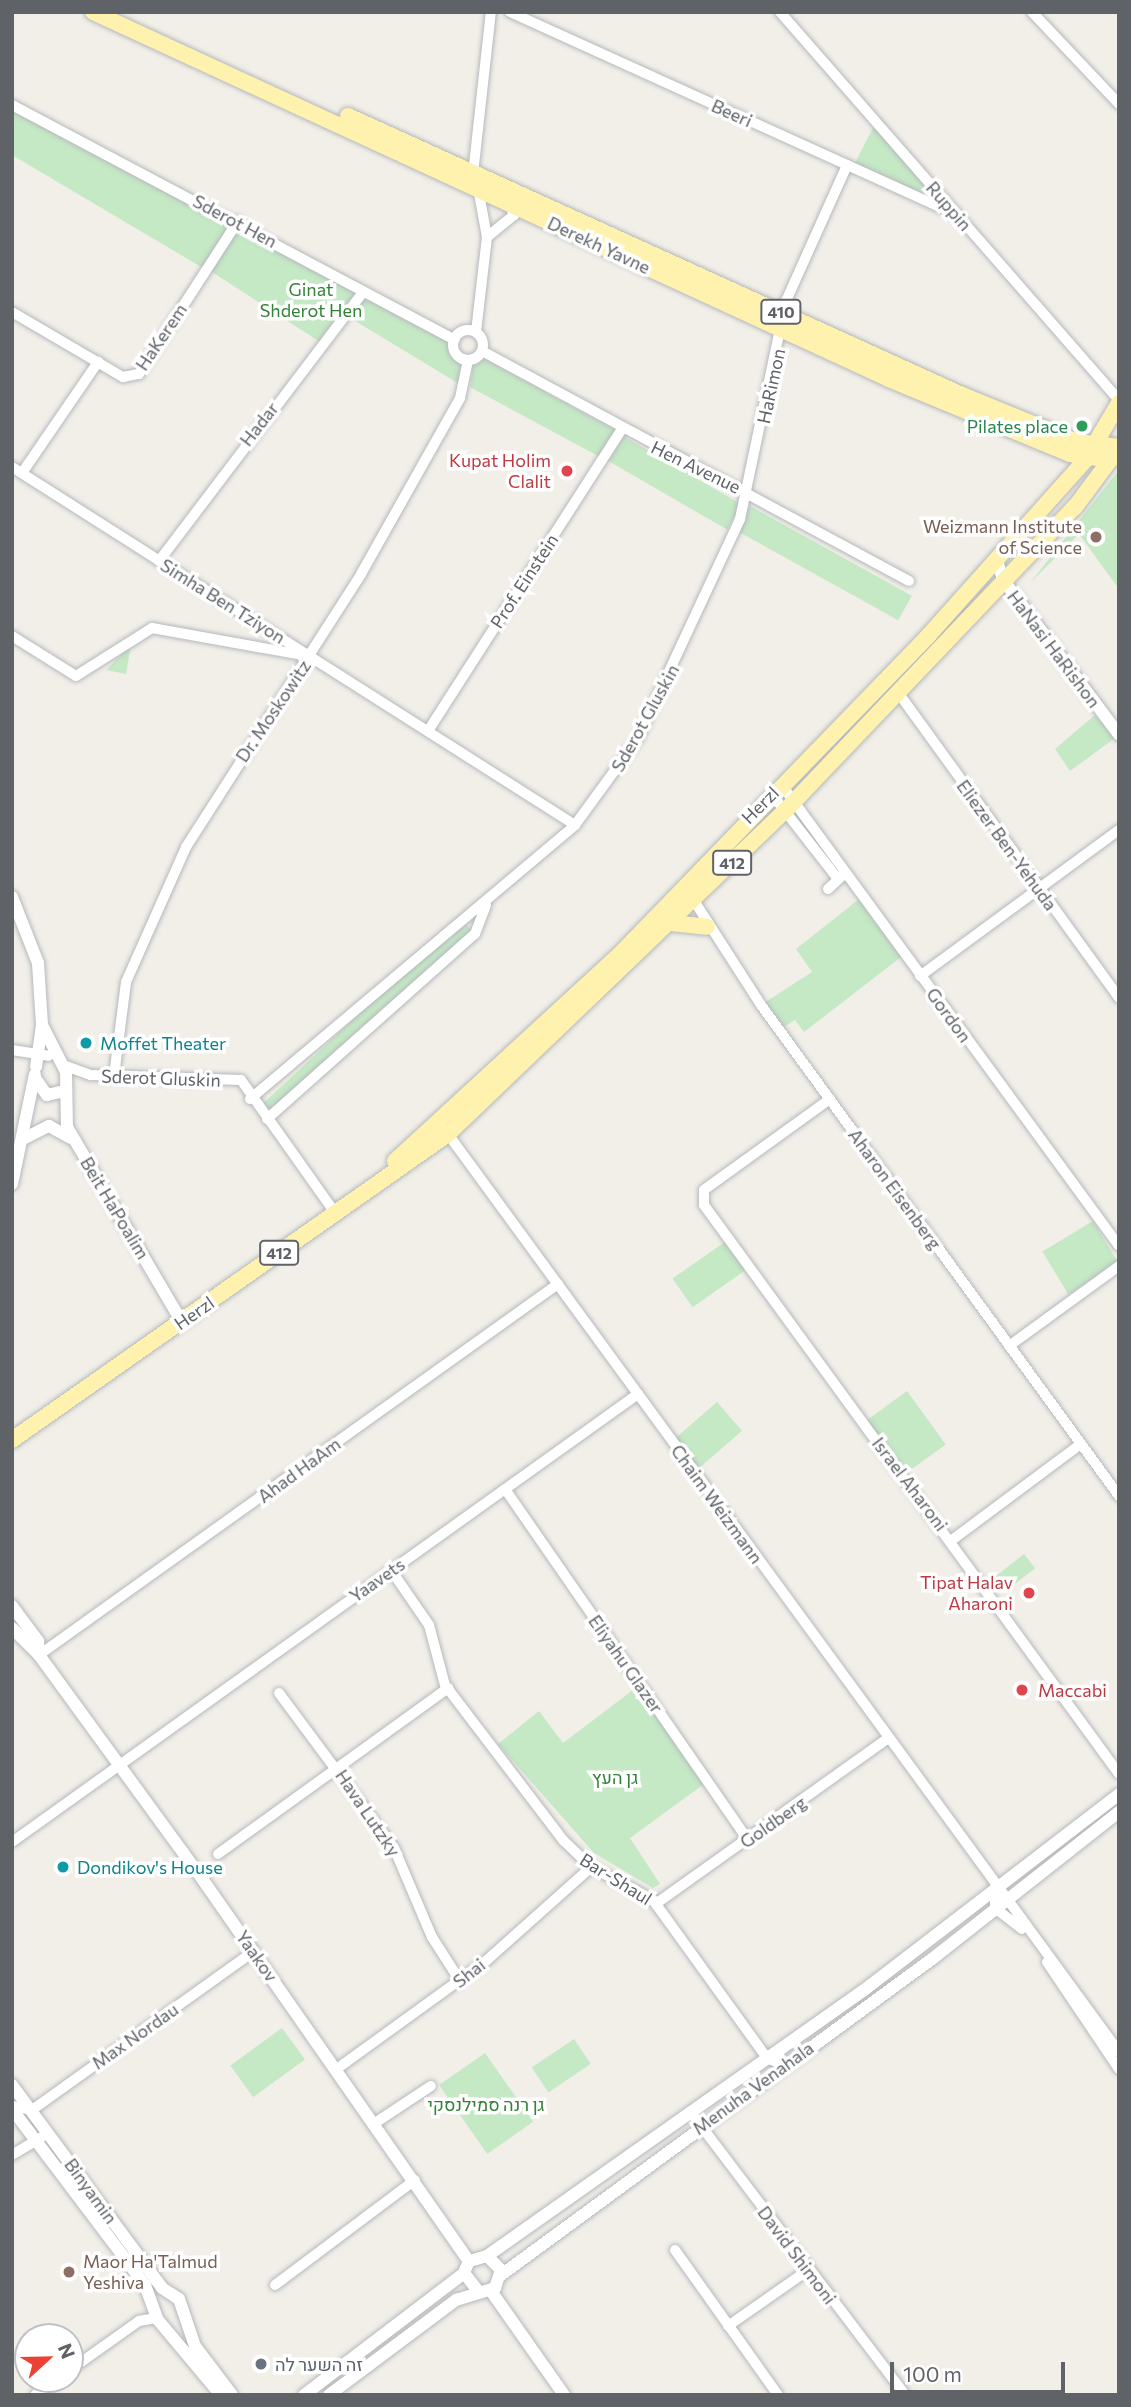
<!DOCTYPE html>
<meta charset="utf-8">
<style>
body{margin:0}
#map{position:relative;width:1131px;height:2407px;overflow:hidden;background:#f1efe8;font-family:Commissioner,Heebo,sans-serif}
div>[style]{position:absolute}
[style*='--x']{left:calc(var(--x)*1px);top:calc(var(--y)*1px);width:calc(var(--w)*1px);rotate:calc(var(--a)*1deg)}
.green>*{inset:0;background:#c5e8c5;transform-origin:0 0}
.roads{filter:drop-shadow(0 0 2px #b5b8bc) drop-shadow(0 0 2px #b5b8bc)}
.minor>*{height:10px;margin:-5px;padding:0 5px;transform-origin:5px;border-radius:5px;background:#fff}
.minor>.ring{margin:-5px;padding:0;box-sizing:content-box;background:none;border:10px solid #fff;border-radius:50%}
.tertiary>*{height:12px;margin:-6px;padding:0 6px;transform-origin:6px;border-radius:6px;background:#fff}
.primary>*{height:16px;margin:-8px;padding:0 8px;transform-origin:8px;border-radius:8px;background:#fff2af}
.dots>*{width:19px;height:19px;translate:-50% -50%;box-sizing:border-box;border:4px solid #fff;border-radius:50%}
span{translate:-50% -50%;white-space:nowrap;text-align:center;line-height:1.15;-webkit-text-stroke:7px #fff;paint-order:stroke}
.shield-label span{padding:2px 5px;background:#fff;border:2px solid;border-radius:5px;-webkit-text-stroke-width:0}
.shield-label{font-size:16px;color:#5f6368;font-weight:700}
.street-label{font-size:18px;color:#5f6368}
.park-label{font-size:18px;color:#348238}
.leisure-label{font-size:18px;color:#27864d}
.right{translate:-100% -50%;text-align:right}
.health-label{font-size:18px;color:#be3a42}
.left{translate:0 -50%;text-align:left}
.education-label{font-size:18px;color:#785e54}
.culture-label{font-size:18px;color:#0d838f}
.worship-label{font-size:18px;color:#5b616d}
.frame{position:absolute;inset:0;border:14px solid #5f6368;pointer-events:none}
.north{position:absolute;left:14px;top:2323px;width:70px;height:70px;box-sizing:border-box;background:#fff;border:2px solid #bfc1c3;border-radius:50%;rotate:68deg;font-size:19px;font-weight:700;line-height:28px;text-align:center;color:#5f6368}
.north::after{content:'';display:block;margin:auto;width:24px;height:32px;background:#ea4335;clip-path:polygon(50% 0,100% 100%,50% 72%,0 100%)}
.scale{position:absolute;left:890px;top:2362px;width:175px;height:32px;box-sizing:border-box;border:4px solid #5f6368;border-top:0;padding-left:9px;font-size:21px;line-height:24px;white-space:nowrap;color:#5f6368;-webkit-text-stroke:5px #fff;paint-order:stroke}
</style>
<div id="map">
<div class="green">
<div style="clip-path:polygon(12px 106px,234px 221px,203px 268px,12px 155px)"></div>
<div style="clip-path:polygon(875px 124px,944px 205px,854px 165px)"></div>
<div style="clip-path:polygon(238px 224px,359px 294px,320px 342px,209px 270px)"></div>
<div style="clip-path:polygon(362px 296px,449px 338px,451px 351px,465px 364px,461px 385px,347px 316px)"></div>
<div style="clip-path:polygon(485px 359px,617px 431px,600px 457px,470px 387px,473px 366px)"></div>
<div style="left:623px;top:436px;width:137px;height:29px;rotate:30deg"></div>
<div style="clip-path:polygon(1119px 470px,1119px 589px,1079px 534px,1030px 583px)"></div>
<div style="left:750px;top:506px;width:185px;height:28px;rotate:29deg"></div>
<div style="clip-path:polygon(131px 645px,126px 674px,106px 670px)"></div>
<div style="clip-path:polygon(1095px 715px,1115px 738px,1070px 771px,1055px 749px)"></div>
<div style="clip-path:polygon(863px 896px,905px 954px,804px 1032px,795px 1020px,779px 1030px,761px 1005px,812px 972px,796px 949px)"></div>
<div style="left:461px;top:919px;width:19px;height:276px;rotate:47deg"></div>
<div style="left:1093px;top:1221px;width:50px;height:59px;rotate:59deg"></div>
<div style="left:729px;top:1239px;width:35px;height:69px;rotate:55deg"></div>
<div style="left:907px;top:1391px;width:66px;height:51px;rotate:54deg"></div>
<div style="left:717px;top:1402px;width:38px;height:59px;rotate:49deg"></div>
<div style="left:1024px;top:1554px;width:18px;height:40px;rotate:52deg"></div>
<div style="clip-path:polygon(637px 1687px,704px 1784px,630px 1838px,660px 1884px,653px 1888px,594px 1853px,498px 1744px,539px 1711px,563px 1743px)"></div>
<div style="left:282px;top:2028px;width:39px;height:64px;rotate:54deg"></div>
<div style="left:574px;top:2039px;width:30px;height:51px;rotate:56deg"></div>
<div style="left:485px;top:2053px;width:84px;height:56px;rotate:55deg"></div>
</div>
<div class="roads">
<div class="minor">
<div style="--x:510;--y:12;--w:484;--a:24.4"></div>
<div style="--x:780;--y:12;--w:515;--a:48.86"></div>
<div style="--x:1032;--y:12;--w:127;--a:46.6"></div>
<div style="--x:12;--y:105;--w:501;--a:27.94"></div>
<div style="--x:473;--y:174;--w:163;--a:-83.7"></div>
<div style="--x:487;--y:237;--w:35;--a:-39"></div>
<div style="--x:514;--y:215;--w:12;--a:-114"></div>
<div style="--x:12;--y:312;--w:129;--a:30.4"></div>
<div style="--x:123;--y:377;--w:16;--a:-11"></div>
<div style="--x:139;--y:374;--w:182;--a:-57.1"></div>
<div class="ring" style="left:453px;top:330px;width:20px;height:20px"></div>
<div style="--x:476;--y:332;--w:96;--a:-83.4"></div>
<div style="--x:487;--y:237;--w:50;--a:-100.4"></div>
<div style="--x:482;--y:351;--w:485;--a:28.3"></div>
<div style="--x:12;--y:467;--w:667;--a:32.45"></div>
<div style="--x:22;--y:473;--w:135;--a:-55.6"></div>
<div style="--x:159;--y:561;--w:338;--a:-52.8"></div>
<div style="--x:12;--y:636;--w:75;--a:32"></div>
<div style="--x:76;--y:676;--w:90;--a:-32.3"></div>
<div style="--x:152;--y:628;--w:152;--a:10.2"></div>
<div style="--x:897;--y:691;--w:379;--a:54.1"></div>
<div style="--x:428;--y:731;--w:358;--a:-57.3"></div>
<div style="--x:781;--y:784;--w:572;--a:53.81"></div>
<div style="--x:771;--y:793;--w:109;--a:52.1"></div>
<div style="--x:828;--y:889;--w:21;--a:-43"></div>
<div style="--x:691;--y:896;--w:130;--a:57.3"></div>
<div style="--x:761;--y:1005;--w:608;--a:53.9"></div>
<div style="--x:920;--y:976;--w:247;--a:-36.3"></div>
<div style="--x:12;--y:1050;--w:37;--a:9"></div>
<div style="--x:63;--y:1065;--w:30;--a:20"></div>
<div style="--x:91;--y:1075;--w:150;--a:1.9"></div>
<div style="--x:241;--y:1080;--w:163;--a:54.7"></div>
<div style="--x:114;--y:1076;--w:95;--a:-82.7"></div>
<div style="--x:126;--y:982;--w:148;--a:-66"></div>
<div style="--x:186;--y:847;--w:324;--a:-57.3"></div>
<div style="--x:361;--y:574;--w:202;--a:-60.6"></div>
<div style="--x:460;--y:398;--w:39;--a:-78"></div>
<div style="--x:250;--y:1099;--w:425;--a:-40.1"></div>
<div style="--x:575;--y:825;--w:105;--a:-53.9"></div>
<div style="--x:637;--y:740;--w:244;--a:-65"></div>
<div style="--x:740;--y:519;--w:223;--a:-78.1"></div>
<div style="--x:786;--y:301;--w:149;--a:-65.8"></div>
<div style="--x:830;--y:1099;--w:155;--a:144.2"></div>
<div style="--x:704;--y:1190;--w:15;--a:90"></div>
<div style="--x:704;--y:1205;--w:704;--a:53.89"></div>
<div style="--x:267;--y:1119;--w:278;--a:-41.7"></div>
<div style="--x:475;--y:934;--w:31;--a:-69"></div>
<div style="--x:445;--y:1130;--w:1142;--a:53.83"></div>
<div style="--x:1009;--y:1346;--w:136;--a:-36"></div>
<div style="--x:505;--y:1489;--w:427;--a:55.3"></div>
<div style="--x:952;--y:1540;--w:161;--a:-36.7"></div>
<div style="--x:391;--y:1570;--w:67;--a:55.4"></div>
<div style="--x:429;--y:1625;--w:62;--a:75.1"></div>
<div style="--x:445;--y:1685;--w:196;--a:52.7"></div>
<div style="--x:564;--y:1841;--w:37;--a:44"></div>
<div style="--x:591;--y:1867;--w:70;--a:28"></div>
<div style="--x:653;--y:1900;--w:195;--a:54.2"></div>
<div style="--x:767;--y:2058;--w:18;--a:22"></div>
<div style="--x:39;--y:1655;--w:638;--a:-35.56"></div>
<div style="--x:279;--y:1693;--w:193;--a:53.4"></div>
<div style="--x:394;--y:1848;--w:97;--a:66.9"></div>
<div style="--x:432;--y:1937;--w:52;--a:57.5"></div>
<div style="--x:12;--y:1842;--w:770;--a:-35.59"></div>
<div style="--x:218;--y:1854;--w:284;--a:-35.8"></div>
<div style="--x:995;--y:1887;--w:21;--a:90"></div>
<div style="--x:995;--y:1908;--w:34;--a:38"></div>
<div style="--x:657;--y:1903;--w:282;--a:-35.5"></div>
<div style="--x:1047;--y:1962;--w:129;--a:56.1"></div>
<div style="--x:338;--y:2068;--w:183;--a:-35.9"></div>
<div style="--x:486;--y:1961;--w:141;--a:-41.8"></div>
<div style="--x:12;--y:2106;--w:20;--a:11"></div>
<div style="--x:32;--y:2110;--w:273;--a:-35.6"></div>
<div style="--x:692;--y:2114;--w:353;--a:52.8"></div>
<div style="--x:375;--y:2123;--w:67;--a:-33.5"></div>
<div style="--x:12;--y:2155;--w:35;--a:-31"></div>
<div style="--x:675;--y:2250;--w:178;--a:54.6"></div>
<div style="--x:275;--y:2285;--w:175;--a:-36.9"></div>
<div style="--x:728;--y:2326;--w:98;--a:-35"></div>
<div style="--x:70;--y:2370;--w:85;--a:-35.4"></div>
<div style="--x:139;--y:2321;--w:17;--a:-10"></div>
<div style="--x:35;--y:2395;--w:27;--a:-36"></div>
</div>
<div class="tertiary">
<div style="--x:996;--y:559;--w:23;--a:70"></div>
<div style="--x:1004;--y:581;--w:192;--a:53.2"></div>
<div style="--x:12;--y:897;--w:71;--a:68.5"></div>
<div style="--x:38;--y:963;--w:62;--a:86.3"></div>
<div style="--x:42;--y:1025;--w:42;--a:98.1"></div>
<div style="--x:42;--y:1025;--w:53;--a:62.9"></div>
<div style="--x:66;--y:1072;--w:55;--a:89"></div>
<div style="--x:67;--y:1127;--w:226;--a:59.5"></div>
<div style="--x:35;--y:1078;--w:21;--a:55"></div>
<div style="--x:47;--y:1095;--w:17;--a:-13"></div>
<div style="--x:25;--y:1138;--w:27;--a:-27"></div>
<div style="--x:49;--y:1126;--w:25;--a:29"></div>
<div style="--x:12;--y:1184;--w:112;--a:-78.2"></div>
<div style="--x:12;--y:1606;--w:44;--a:53.4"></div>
<div style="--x:38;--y:1641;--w:14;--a:86"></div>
<div style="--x:12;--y:1628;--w:38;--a:45"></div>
<div style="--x:39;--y:1655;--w:266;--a:53.9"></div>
<div style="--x:196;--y:1870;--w:477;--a:55.1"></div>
<div style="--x:12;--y:2085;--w:252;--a:53.5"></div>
<div style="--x:162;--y:2288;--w:20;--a:33"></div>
<div style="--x:179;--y:2299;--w:50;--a:71.2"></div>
<div style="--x:195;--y:2346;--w:61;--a:52.9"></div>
<div style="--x:12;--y:2109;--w:221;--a:52.9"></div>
<div style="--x:145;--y:2285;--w:37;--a:70"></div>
<div style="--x:158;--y:2320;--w:98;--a:50"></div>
<div style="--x:487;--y:2256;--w:461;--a:-35.2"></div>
<div style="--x:864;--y:1990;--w:322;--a:-37.5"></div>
<div style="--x:501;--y:2275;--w:534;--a:-36.25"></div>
<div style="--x:932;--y:1959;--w:238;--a:-38.2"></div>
<div style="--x:491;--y:2291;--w:127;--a:54.9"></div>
<div style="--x:304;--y:2395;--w:201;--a:-37.3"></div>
<div style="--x:329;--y:2395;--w:159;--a:-36.8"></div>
<div style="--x:456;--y:2300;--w:41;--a:-17.1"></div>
<div style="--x:495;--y:2288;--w:19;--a:-72"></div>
<div style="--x:501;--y:2270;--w:20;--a:-135"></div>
<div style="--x:487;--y:2256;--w:19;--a:164"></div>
<div style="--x:469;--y:2261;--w:13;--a:113"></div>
<div style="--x:464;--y:2273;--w:24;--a:52"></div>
</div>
<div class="primary">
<div style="--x:93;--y:12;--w:877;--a:24.75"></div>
<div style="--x:889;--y:379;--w:196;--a:22.5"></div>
<div style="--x:1070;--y:454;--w:41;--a:8.3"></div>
<div style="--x:348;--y:116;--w:674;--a:24.44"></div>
<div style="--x:962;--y:395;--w:124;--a:22.2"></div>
<div style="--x:1077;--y:442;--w:42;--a:6.8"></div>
<div style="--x:671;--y:923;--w:36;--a:6"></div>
<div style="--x:395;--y:1161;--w:309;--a:-42.6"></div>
<div style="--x:622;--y:952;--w:440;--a:-45.9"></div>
<div style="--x:928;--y:636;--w:237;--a:-48.2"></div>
<div style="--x:1086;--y:459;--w:65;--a:-59.5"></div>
<div style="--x:12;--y:1440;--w:533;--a:-35.06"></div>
<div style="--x:448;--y:1134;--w:468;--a:-43.8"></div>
<div style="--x:786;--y:810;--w:419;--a:-46.4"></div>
<div style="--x:1075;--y:507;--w:74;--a:-53.3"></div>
</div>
</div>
<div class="dots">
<div style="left:1082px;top:426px;background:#2e9e5b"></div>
<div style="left:567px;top:471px;background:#e0444e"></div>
<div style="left:1096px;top:537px;background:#8d6e63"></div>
<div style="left:86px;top:1043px;background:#0f9aa8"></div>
<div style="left:1029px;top:1593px;background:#e0444e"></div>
<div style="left:1022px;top:1690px;background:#e0444e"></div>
<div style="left:63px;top:1867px;background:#0f9aa8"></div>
<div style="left:69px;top:2272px;background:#8d6e63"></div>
<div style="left:261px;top:2364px;background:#6b7280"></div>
</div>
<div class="shield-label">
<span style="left:781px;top:312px">410</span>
<span style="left:732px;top:863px">412</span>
<span style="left:279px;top:1253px">412</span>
</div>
<div class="street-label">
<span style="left:732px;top:113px;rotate:24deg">Beeri</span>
<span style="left:949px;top:206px;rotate:49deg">Ruppin</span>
<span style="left:235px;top:221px;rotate:28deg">Sderot Hen</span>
<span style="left:599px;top:245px;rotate:25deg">Derekh Yavne</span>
<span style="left:161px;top:337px;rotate:-56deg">HaKerem</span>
<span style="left:771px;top:386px;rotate:-78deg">HaRimon</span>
<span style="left:259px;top:424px;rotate:-52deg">Hadar</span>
<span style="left:696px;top:467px;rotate:26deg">Hen Avenue</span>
<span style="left:524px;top:581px;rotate:-57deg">Prof. Einstein</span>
<span style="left:223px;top:601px;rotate:32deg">Simha Ben Tziyon</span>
<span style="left:1054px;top:649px;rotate:53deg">HaNasi HaRishon</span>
<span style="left:273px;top:711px;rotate:-56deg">Dr. Moskowitz</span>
<span style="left:645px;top:718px;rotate:-61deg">Sderot Gluskin</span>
<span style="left:760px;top:805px;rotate:-45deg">Herzl</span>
<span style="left:1007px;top:845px;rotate:54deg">Eliezer Ben-Yehuda</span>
<span style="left:949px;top:1015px;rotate:54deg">Gordon</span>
<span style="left:161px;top:1078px;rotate:2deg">Sderot Gluskin</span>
<span style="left:895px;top:1189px;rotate:54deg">Aharon Eisenberg</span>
<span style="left:115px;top:1208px;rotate:59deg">Beit HaPoalim</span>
<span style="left:194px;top:1313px;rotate:-35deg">Herzl</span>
<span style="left:299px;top:1470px;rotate:-36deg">Ahad HaAm</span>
<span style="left:910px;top:1484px;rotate:53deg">Israel Aharoni</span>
<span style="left:717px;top:1504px;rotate:54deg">Chaim Weizmann</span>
<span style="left:377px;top:1580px;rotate:-35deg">Yaavets</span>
<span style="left:626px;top:1664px;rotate:55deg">Eliyahu Glazer</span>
<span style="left:368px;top:1813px;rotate:56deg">Hava Lutzky</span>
<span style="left:773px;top:1822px;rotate:-35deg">Goldberg</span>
<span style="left:616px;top:1879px;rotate:32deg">Bar-Shaul</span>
<span style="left:257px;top:1956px;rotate:55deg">Yaakov</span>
<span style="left:469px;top:1973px;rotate:-38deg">Shai</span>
<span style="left:135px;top:2036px;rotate:-35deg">Max Nordau</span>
<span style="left:753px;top:2088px;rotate:-36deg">Menuha Venahala</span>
<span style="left:91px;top:2191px;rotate:54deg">Binyamin</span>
<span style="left:797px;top:2255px;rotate:53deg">David Shimoni</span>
</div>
<div class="park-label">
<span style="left:311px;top:300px">Ginat<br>Shderot Hen</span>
<span style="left:615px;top:1777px">גן העץ</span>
<span style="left:486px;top:2104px">גן רנה סמילנסקי</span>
</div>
<div class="leisure-label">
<span class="right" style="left:1068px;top:426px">Pilates place</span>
</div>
<div class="health-label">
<span class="right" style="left:551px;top:471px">Kupat Holim<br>Clalit</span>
<span class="right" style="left:1013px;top:1593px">Tipat Halav<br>Aharoni</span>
<span class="left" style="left:1038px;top:1690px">Maccabi</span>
</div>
<div class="education-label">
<span class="right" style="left:1082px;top:537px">Weizmann Institute<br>of Science</span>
<span class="left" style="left:83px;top:2272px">Maor Ha'Talmud<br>Yeshiva</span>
</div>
<div class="culture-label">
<span class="left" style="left:100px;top:1043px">Moffet Theater</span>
<span class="left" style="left:77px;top:1867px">Dondikov's House</span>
</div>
<div class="worship-label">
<span class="left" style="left:275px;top:2364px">זה השער לה</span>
</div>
<div class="frame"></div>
<div class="north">N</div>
<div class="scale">100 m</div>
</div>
